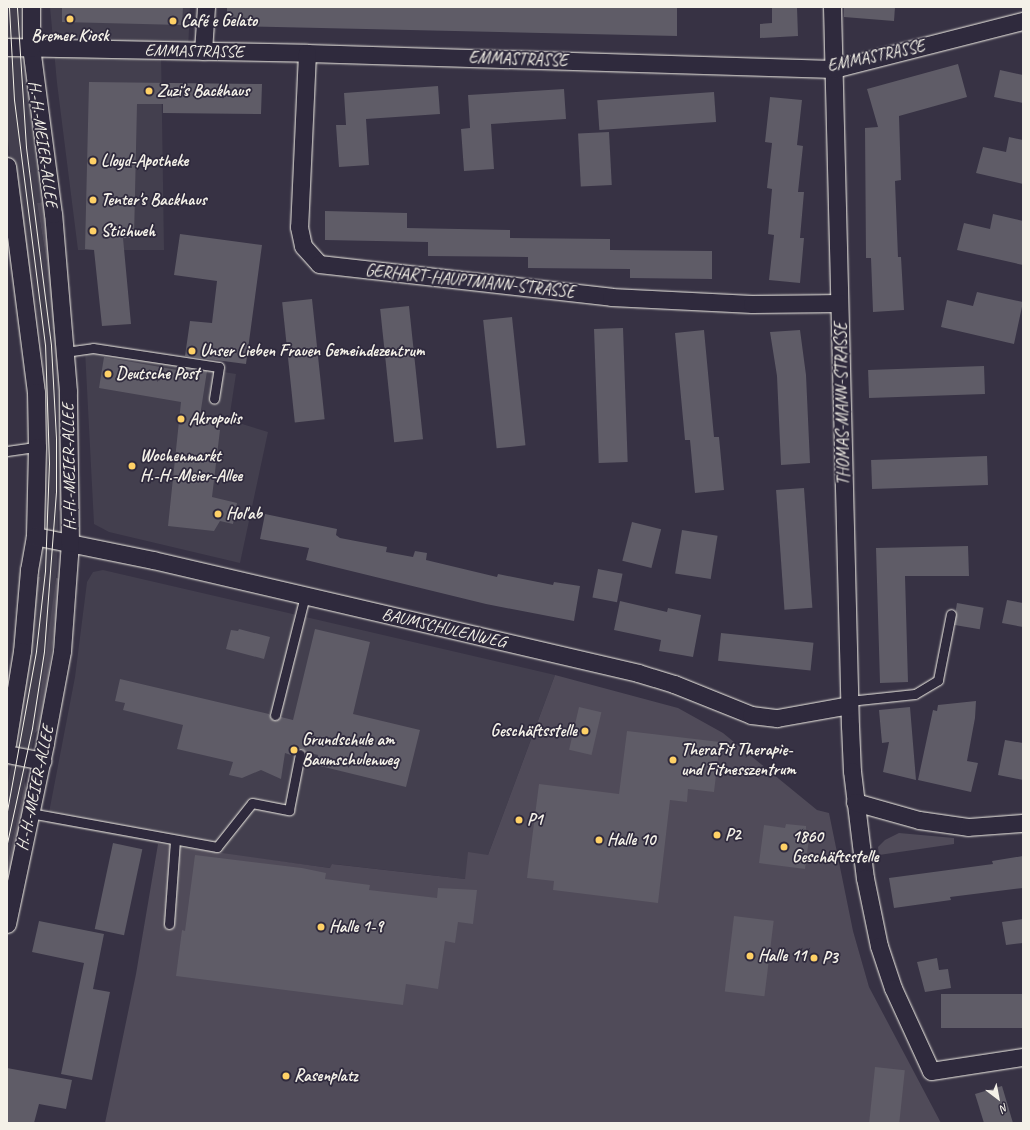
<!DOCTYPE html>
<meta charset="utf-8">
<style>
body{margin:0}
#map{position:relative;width:1030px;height:1130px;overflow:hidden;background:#373244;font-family:Caveat,sans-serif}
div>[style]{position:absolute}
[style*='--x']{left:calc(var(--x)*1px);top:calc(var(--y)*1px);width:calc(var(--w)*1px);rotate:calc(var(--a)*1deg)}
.built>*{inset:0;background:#433f4e}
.green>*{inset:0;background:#504b59}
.building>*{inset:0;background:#5f5c67;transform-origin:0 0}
.roads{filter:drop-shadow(0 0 1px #f4f1e8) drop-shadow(0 0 1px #f4f1e8)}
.lane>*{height:9px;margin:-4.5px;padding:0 4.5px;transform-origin:4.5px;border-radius:4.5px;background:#2f2a3d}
.street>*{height:17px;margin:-8.5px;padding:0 8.5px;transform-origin:8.5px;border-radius:8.5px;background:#2f2a3d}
.tram>*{height:1px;margin:-0.5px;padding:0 0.5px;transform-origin:0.5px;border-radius:0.5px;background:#f4f1e8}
.dots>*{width:11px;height:11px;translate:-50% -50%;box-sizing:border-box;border:2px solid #2f2a3d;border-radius:50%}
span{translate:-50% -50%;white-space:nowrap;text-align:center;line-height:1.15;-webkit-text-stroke:3.5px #2f2a3d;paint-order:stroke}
.poi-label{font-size:17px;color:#f4f1e8;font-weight:700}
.left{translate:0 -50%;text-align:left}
.right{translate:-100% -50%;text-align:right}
.street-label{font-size:17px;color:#f4f1e8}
.frame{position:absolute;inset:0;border:8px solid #f4f1e8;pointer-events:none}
.north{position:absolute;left:978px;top:1078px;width:40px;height:40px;-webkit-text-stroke:3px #2f2a3d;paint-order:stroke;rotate:148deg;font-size:11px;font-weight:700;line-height:16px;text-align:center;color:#f4f1e8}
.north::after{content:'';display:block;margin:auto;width:14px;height:18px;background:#f4f1e8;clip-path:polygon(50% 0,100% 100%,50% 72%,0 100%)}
</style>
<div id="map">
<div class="built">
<div style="clip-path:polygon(7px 7px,22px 7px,25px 70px,43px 202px,37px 203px,47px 264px,59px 391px,60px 444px,57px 568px,48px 651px,35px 733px,7px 866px,7px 788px,32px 651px,41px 568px,45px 465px,45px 392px,41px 346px,23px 206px,17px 207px,7px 134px)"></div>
<div style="clip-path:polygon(50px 7px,190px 7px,188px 51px,161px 51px,164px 250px,78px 250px,57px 83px)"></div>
<div style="clip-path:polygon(85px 350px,236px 374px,229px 420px,268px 432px,240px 563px,109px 532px,94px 524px)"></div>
<div style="clip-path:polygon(103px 570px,555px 675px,488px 855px,465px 879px,333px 864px,331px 868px,190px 850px,47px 823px,75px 677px,87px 582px,93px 572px)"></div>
</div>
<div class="green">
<div style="clip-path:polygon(43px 202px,58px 343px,63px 502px,59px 512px,59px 391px,47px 264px,37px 203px)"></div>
<div style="clip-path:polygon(23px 206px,45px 392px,45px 510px,42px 508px,17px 207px)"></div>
<div style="clip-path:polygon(34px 577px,40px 577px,32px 651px,20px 730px)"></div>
<div style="clip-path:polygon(56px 578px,63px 579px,40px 728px,35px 733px)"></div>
<div style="clip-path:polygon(555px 675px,678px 708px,723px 733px,817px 810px,829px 813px,853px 931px,869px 987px,941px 1123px,105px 1123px,136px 974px,158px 844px,330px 868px,332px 864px,465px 879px,468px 852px,488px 855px)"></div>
<div style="clip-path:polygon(25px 781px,27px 794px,7px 887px,7px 866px)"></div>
<div style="clip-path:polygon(899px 833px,954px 838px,954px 844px,879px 855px,878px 847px,885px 840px)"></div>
</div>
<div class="building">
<div style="clip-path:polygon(62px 7px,183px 7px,182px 25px,62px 22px)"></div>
<div style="clip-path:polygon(227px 7px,677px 7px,677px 36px,227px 26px)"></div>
<div style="clip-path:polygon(772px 7px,797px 7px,798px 36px,760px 38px,760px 24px,772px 23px)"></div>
<div style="clip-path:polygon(844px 7px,895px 7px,894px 21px,844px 17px)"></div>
<div style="clip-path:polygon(958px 64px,967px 97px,899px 116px,901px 180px,895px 181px,898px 257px,901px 257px,904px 310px,873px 312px,871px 258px,866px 258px,865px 128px,878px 127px,867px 89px)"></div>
<div style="clip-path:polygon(1000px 70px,1023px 75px,1023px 103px,994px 97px)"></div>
<div style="clip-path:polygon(89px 82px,262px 84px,261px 114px,163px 113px,163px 104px,137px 104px,134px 238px,123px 238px,131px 324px,102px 326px,94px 250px,85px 249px)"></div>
<div style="clip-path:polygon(438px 86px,440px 114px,366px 119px,369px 165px,339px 167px,336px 125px,346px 125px,344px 93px)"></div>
<div style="clip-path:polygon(564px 89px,566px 119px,491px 124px,494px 169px,464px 171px,461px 129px,470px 128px,468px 95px)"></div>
<div style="left:714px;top:92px;width:30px;height:117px;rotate:86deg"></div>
<div style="clip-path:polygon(770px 97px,802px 100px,797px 145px,803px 146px,798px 192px,804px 192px,800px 238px,804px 238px,800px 283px,769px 280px,774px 235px,768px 234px,772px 189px,767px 188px,772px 143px,765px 142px)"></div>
<div style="left:609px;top:132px;width:53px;height:31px;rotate:87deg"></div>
<div style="clip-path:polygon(1009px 137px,1023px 140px,1023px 184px,976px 173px,983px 147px,1006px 152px)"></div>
<div style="clip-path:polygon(325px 211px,407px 213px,407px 228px,510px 230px,510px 238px,610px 239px,610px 250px,712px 251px,712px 279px,630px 278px,630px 269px,528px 268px,528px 257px,428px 256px,428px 242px,325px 240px)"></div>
<div style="clip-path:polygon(993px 214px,1023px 221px,1023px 265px,957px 250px,964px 223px,990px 229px)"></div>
<div style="clip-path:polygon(180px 234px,262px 245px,246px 364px,185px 356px,190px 321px,212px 323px,217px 281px,174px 275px)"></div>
<div style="clip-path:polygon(977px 292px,1023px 302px,1014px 344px,941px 327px,947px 300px,973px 306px)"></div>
<div style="left:312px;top:299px;width:121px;height:30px;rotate:84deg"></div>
<div style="left:409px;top:306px;width:134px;height:29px;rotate:84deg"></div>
<div style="left:512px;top:317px;width:129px;height:29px;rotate:84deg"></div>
<div style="left:623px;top:328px;width:134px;height:29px;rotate:88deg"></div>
<div style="clip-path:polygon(704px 330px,714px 437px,719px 437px,724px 490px,695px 493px,690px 440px,685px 440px,675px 333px)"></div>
<div style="clip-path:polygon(800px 330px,806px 375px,810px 463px,781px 465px,777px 376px,770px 332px)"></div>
<div style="clip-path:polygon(104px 357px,183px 371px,184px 368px,207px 371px,200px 416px,204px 416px,204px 420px,218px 421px,217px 430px,220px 430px,212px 497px,237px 503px,233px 524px,220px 521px,214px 531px,168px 526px,181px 402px,99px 388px)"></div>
<div style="left:984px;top:366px;width:28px;height:116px;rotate:88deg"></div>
<div style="left:987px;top:456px;width:29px;height:116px;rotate:88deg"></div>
<div style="left:804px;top:488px;width:120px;height:28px;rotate:86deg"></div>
<div style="clip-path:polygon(265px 514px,337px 529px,336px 535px,340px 538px,387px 547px,386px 552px,413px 557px,415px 551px,427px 553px,426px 560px,497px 577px,498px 574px,553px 585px,554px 582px,580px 586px,574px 621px,486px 604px,306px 560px,309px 548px,260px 539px)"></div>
<div style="left:632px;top:522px;width:30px;height:40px;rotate:14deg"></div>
<div style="left:682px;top:530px;width:36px;height:44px;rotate:9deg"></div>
<div style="clip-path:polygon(968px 546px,969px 576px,905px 576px,908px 682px,880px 683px,876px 548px)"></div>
<div style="left:598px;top:569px;width:25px;height:29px;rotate:11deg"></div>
<div style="clip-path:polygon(1007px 600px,1023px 603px,1023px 627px,1002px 623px)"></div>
<div style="clip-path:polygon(620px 601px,667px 612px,668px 608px,701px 615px,693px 657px,659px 651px,661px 640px,614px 630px)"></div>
<div style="left:957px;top:603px;width:27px;height:22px;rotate:10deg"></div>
<div style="clip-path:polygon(239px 629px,270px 637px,264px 659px,226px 649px,231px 630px,238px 631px)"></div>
<div style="clip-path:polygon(315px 629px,370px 642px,353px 714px,420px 730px,406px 787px,316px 765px,318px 755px,306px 752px,301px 748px,292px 749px,291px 755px,285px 753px,281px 779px,261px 770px,242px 778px,229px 775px,233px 762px,177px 749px,183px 725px,123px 710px,125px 703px,115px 701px,120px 679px,269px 714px,274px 721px,281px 717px,293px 720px)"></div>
<div style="left:721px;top:633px;width:93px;height:28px;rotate:6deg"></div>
<div style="clip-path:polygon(976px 701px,975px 718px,967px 761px,978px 763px,971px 792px,918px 780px,933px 710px,937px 711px,938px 705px)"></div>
<div style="left:579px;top:707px;width:23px;height:44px;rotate:13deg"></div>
<div style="clip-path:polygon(910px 707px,916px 780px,883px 772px,889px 742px,882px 743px,879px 710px)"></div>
<div style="clip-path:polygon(627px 731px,720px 742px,714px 792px,688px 789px,687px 802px,670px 800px,658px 903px,553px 890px,554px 881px,527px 878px,539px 784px,619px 794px)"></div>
<div style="clip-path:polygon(1005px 740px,1023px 743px,1023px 780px,998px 775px)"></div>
<div style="clip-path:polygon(786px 824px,806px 826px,806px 830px,810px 831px,805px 869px,759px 863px,764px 825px,785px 828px)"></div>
<div style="left:113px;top:843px;width:30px;height:88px;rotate:12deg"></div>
<div style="clip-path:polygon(195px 855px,302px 868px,326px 873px,325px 879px,370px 885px,369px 890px,437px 898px,438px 888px,477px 890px,473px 924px,458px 922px,455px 943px,445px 941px,438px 989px,406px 984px,403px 1005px,176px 976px,182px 930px,185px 931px)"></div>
<div style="clip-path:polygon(1023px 856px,1023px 888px,950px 897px,951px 900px,894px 908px,889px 878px,993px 864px,992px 861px)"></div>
<div style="left:734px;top:916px;width:40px;height:76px;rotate:7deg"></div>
<div style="clip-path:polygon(1023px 919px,1023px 943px,1006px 945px,1002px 922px)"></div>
<div style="clip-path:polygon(39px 921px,104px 934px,93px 989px,110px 992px,92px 1080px,61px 1074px,84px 963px,32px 952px)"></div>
<div style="clip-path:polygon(937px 958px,939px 970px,948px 969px,951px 988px,925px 992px,917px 962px)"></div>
<div style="left:1023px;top:994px;width:34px;height:82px;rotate:90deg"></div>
<div style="left:875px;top:1067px;width:30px;height:56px;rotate:6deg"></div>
<div style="clip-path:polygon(7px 1068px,72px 1080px,66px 1109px,39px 1104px,34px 1123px,7px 1123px)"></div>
<div style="clip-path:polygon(1002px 1086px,1013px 1123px,984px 1123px,975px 1094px)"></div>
</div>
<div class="roads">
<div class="lane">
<div style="--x:65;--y:352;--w:28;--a:-8"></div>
<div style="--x:93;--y:348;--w:127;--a:8.6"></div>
<div style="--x:219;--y:367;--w:32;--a:99"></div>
<div style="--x:7;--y:451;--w:30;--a:-8"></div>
<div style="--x:849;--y:701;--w:66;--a:-6.1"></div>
<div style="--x:915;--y:694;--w:27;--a:-31"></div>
<div style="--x:938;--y:680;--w:67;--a:-78.9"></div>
<div style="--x:275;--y:715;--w:123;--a:-75.9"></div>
<div style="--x:30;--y:813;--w:190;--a:10.3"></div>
<div style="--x:217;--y:847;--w:56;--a:-51.5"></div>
<div style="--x:252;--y:803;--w:38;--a:11"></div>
<div style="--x:289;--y:810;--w:57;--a:-78.9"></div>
<div style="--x:169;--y:924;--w:84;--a:-85.9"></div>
</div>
<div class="street">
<div style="--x:832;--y:7;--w:719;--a:88.57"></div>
<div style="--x:850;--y:726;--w:45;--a:87.5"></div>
<div style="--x:852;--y:771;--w:108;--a:83.1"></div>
<div style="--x:865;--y:878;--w:69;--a:78.4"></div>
<div style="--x:879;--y:946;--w:44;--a:71.6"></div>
<div style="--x:893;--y:988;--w:91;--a:65.4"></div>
<div style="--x:931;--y:1071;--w:93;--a:-8.7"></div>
<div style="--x:7;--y:47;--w:300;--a:1.1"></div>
<div style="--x:307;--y:53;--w:527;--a:1.74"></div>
<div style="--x:834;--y:69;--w:195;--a:-14.3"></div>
<div style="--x:203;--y:51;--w:44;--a:-86.1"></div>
<div style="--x:307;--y:53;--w:174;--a:92.6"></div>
<div style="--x:299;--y:227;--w:19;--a:78"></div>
<div style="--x:303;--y:246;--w:24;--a:48"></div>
<div style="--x:319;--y:264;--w:294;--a:6.4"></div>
<div style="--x:611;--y:297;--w:141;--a:2.8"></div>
<div style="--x:752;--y:304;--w:87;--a:-0.7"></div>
<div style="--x:7;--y:166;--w:228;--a:82.7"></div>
<div style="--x:36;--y:392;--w:55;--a:89"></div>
<div style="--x:37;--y:447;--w:89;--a:91.3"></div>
<div style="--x:35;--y:536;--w:35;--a:100"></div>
<div style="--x:29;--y:570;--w:81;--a:94.9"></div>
<div style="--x:22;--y:651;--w:94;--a:99.2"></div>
<div style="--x:35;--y:536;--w:120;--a:11.5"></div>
<div style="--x:153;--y:560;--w:498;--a:13.1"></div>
<div style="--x:638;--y:673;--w:38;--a:17"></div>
<div style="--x:674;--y:684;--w:83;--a:21.9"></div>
<div style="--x:751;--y:715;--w:26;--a:7"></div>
<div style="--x:777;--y:718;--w:73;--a:-10.2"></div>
<div style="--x:7;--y:754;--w:36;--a:11"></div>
<div style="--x:855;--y:802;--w:66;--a:15.7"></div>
<div style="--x:919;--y:820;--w:49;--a:8.1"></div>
<div style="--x:968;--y:827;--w:55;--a:-4.2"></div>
<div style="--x:7;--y:924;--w:185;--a:-78.1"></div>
<div style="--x:45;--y:743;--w:94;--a:-79.5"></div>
<div style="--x:62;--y:651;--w:108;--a:-85.8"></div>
<div style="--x:70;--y:543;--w:152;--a:-90.8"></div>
<div style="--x:68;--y:391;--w:178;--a:-94.8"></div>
<div style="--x:53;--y:214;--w:167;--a:-97.5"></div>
<div style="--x:31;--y:48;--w:41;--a:-90"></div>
</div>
</div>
<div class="tram">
<div style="--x:7;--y:811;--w:163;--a:-79.7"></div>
<div style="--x:36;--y:651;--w:81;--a:-83.6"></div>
<div style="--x:45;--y:571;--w:107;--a:-87.9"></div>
<div style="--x:49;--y:464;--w:119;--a:-91.9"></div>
<div style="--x:45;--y:345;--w:247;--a:-97.2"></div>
<div style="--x:14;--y:100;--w:93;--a:-93.1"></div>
<div style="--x:7;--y:843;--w:118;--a:-77.7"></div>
<div style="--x:32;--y:728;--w:78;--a:-81.1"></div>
<div style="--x:44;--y:651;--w:159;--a:-85.7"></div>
<div style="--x:56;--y:492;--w:54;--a:-90"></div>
<div style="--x:56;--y:438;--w:93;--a:-93.1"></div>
<div style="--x:51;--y:345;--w:200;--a:-97.2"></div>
<div style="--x:26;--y:147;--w:140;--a:-93.7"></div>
</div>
<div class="dots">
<div style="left:70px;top:19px;background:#ffd166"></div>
<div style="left:173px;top:21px;background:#ffd166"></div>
<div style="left:149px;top:91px;background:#ffd166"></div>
<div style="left:93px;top:161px;background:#ffd166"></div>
<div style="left:93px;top:200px;background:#ffd166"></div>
<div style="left:93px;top:231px;background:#ffd166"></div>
<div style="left:192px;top:351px;background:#ffd166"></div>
<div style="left:108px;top:374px;background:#ffd166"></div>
<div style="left:181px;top:419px;background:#ffd166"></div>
<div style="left:132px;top:466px;background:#ffd166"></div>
<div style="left:218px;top:514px;background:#ffd166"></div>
<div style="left:585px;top:731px;background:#ffd166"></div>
<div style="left:294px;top:750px;background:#ffd166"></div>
<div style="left:673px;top:760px;background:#ffd166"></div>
<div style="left:519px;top:820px;background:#ffd166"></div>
<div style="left:717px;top:835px;background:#ffd166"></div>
<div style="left:599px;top:840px;background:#ffd166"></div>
<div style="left:784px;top:847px;background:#ffd166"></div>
<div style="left:321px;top:927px;background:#ffd166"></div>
<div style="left:750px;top:956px;background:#ffd166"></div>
<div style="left:814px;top:958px;background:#ffd166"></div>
<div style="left:286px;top:1076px;background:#ffd166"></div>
</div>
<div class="poi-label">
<span class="left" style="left:181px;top:21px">Café e Gelato</span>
<span style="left:70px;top:36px">Bremer Kiosk</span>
<span class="left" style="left:157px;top:91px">Zuzi's Backhaus</span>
<span class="left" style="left:101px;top:161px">Lloyd-Apotheke</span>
<span class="left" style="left:101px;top:200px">Tenter's Backhaus</span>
<span class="left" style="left:101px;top:231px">Stichweh</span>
<span class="left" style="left:200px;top:351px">Unser Lieben Frauen Gemeindezentrum</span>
<span class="left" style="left:116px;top:374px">Deutsche Post</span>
<span class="left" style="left:189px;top:419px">Akropolis</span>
<span class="left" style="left:140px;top:466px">Wochenmarkt<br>H.-H.-Meier-Allee</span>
<span class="left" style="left:226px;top:514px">Hol'ab</span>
<span class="right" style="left:577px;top:731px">Geschäftsstelle</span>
<span class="left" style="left:302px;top:750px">Grundschule am<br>Baumschulenweg</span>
<span class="left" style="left:681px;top:760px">TheraFit Therapie-<br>und Fitnesszentrum</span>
<span class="left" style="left:527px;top:820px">P1</span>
<span class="left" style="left:725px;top:835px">P2</span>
<span class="left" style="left:792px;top:847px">1860<br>Geschäftsstelle</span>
<span class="left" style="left:607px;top:840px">Halle 10</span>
<span class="left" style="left:329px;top:927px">Halle 1-9</span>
<span class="left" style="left:758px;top:956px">Halle 11</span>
<span class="left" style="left:822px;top:958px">P3</span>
<span class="left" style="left:294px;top:1076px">Rasenplatz</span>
</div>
<div class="street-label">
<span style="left:194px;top:51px;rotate:1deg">EMMASTRASSE</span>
<span style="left:876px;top:56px;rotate:-12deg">EMMASTRASSE</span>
<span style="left:518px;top:59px;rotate:2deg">EMMASTRASSE</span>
<span style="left:43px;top:144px;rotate:82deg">H.-H.-MEIER-ALLEE</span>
<span style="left:470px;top:281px;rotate:6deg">GERHART-HAUPTMANN-STRASSE</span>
<span style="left:842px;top:404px;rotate:-91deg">THOMAS-MANN-STRASSE</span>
<span style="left:69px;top:467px;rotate:-91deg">H.-H.-MEIER-ALLEE</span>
<span style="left:444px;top:628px;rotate:13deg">BAUMSCHULENWEG</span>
<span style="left:35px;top:788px;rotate:-78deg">H.-H.-MEIER-ALLEE</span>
</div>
<div class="frame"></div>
<div class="north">N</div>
</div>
